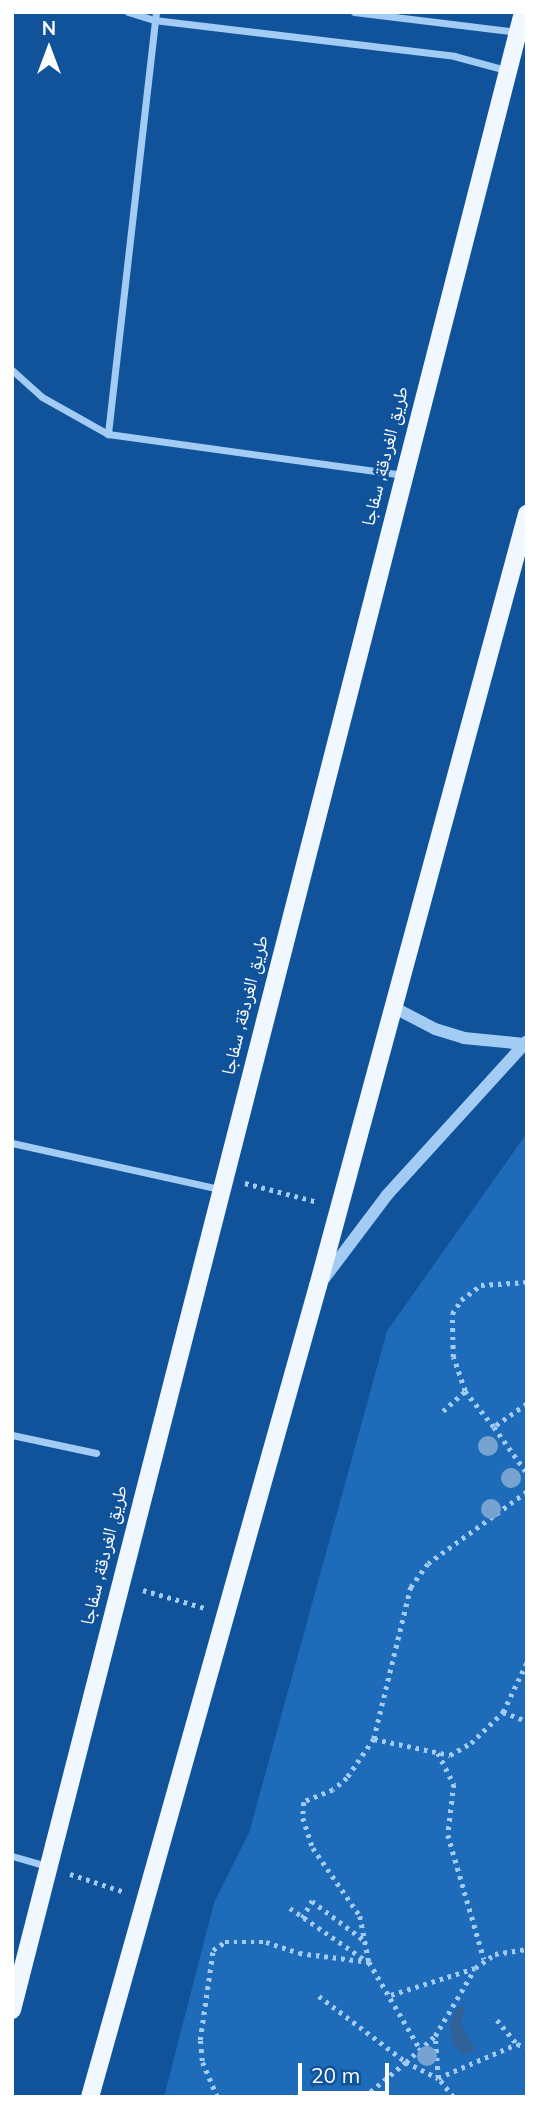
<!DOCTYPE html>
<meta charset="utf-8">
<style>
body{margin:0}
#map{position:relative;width:539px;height:2109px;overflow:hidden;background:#10539b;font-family:Mulish,"Noto Naskh Arabic",sans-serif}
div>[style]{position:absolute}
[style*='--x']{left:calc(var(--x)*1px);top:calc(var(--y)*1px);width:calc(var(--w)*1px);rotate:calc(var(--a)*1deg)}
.green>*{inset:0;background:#1e6bb9}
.water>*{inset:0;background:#316297}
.path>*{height:4.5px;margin-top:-2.25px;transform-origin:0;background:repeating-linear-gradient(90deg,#a3ccf5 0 3.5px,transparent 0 8.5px)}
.minor>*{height:7px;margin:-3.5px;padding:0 3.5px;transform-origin:3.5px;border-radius:3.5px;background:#a3ccf5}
.tertiary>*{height:12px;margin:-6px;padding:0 6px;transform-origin:6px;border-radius:6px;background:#a3ccf5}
.primary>*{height:18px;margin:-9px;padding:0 9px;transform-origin:9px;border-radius:9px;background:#f1f7ff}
.trees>*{width:20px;height:20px;margin:-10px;border-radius:50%;background:#77a3d1}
span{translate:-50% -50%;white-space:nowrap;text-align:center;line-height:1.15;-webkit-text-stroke:5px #10539b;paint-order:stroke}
.street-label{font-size:19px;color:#fff}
.frame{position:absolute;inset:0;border:14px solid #fff;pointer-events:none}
.north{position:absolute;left:14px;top:14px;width:70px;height:70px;-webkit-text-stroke:5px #10539b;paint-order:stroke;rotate:0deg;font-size:19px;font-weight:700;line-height:28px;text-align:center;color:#fff}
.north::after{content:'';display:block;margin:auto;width:24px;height:32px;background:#fff;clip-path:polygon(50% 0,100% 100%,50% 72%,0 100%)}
.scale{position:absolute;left:298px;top:2063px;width:91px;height:32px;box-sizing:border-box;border:4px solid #fff;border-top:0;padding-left:9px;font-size:21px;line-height:24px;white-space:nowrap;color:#fff;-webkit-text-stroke:5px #10539b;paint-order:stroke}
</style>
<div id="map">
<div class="green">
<div style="clip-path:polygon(527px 1133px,527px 2097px,164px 2097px,214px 1903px,249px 1833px,387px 1331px)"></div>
</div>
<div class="water">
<div style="clip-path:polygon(466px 2005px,461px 2024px,475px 2051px,464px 2055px,453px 2044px,450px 2026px,455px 2009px)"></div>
</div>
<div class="path">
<div style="--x:245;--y:1183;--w:75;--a:14.6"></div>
<div style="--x:465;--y:1391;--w:36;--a:-109"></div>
<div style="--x:453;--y:1357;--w:43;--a:-91.3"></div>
<div style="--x:452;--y:1314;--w:17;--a:-57"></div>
<div style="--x:461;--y:1300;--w:25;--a:-37"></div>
<div style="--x:481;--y:1285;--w:46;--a:-3.7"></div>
<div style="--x:527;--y:1404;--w:40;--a:145.1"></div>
<div style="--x:494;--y:1427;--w:57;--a:54.3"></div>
<div style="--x:443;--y:1411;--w:30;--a:-42"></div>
<div style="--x:465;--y:1391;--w:46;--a:51.1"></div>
<div style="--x:527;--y:1492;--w:122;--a:144"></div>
<div style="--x:428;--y:1564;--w:29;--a:126"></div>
<div style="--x:411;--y:1587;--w:156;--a:103.7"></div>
<div style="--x:374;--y:1739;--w:78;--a:11.9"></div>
<div style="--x:450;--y:1755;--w:24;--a:-30"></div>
<div style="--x:471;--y:1743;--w:45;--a:-44.1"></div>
<div style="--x:503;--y:1712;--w:55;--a:-64.4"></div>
<div style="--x:143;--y:1590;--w:65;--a:16.2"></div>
<div style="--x:503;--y:1712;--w:26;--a:21"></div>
<div style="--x:374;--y:1739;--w:47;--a:124.7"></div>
<div style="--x:347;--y:1778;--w:18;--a:139"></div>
<div style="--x:333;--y:1790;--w:31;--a:158"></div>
<div style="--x:304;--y:1802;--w:16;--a:94"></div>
<div style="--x:303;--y:1818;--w:32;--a:72"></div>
<div style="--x:313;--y:1848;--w:83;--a:55.3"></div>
<div style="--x:360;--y:1916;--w:47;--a:78.9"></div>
<div style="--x:369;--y:1962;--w:101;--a:59.6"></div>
<div style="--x:438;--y:1753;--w:35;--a:63"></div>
<div style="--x:454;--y:1784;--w:51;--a:96.7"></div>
<div style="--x:448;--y:1835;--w:129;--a:73.8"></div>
<div style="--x:70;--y:1874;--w:58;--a:18.1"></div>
<div style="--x:290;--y:1908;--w:91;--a:34.7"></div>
<div style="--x:302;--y:1918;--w:20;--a:-60"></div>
<div style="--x:312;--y:1901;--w:66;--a:37"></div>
<div style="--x:391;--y:1995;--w:88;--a:-17.8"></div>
<div style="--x:475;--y:1968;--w:24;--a:-35"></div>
<div style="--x:495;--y:1954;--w:32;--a:-9"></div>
<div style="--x:319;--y:1996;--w:109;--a:37.2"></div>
<div style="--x:406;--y:2062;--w:39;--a:-42"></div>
<div style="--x:497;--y:2020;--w:31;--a:50"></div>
<div style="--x:217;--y:2097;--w:39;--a:-113"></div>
<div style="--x:202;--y:2061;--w:21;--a:-95"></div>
<div style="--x:200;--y:2040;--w:91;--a:-81.8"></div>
<div style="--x:213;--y:1950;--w:14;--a:-34"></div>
<div style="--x:225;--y:1942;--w:41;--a:0"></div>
<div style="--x:266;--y:1942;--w:35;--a:18"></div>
<div style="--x:299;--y:1953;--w:71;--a:7.3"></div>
<div style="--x:364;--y:2097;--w:55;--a:-39.8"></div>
<div style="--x:406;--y:2062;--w:36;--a:27"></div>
<div style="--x:438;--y:2078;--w:86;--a:-23.3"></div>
<div style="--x:517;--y:2044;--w:10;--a:17"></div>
<div style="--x:453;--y:2097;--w:24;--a:-128"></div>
<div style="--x:438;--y:2078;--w:42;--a:-94.1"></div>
<div style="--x:435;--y:2036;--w:77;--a:-59.4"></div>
</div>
<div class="minor">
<div style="--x:128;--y:12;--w:27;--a:17"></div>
<div style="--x:154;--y:20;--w:302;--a:6.8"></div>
<div style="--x:454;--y:56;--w:54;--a:15.1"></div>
<div style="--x:156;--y:12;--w:425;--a:96.5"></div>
<div style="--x:108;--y:434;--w:297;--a:7.9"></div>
<div style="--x:354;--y:12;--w:164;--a:7"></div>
<div style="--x:12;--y:370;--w:40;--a:42"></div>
<div style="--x:42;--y:397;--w:76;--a:29.3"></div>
<div style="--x:12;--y:1143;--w:213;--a:12.5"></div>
<div style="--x:12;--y:1435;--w:86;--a:12.1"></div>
<div style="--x:12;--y:1856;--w:35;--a:16"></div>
</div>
<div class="tertiary">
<div style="--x:393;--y:1007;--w:47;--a:27.6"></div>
<div style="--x:435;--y:1029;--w:30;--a:17"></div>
<div style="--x:464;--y:1038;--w:60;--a:5.7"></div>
<div style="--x:323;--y:1280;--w:106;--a:-53"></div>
<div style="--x:387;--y:1195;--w:208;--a:-47.7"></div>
</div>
<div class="primary">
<div style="--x:12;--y:2010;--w:2062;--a:-75.65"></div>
<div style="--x:90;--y:2097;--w:842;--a:-74.3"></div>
<div style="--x:318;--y:1286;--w:800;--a:-74.85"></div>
</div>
<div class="trees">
<div style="left:488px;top:1446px"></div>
<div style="left:511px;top:1478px"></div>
<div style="left:491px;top:1509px"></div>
<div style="left:427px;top:2056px"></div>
</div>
<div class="street-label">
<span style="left:385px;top:456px;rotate:-76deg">طريق الغردقة, سفاجا</span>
<span style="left:245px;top:1005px;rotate:-76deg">طريق الغردقة, سفاجا</span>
<span style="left:104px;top:1555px;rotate:-76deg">طريق الغردقة, سفاجا</span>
</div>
<div class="frame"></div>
<div class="north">N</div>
<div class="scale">20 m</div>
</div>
